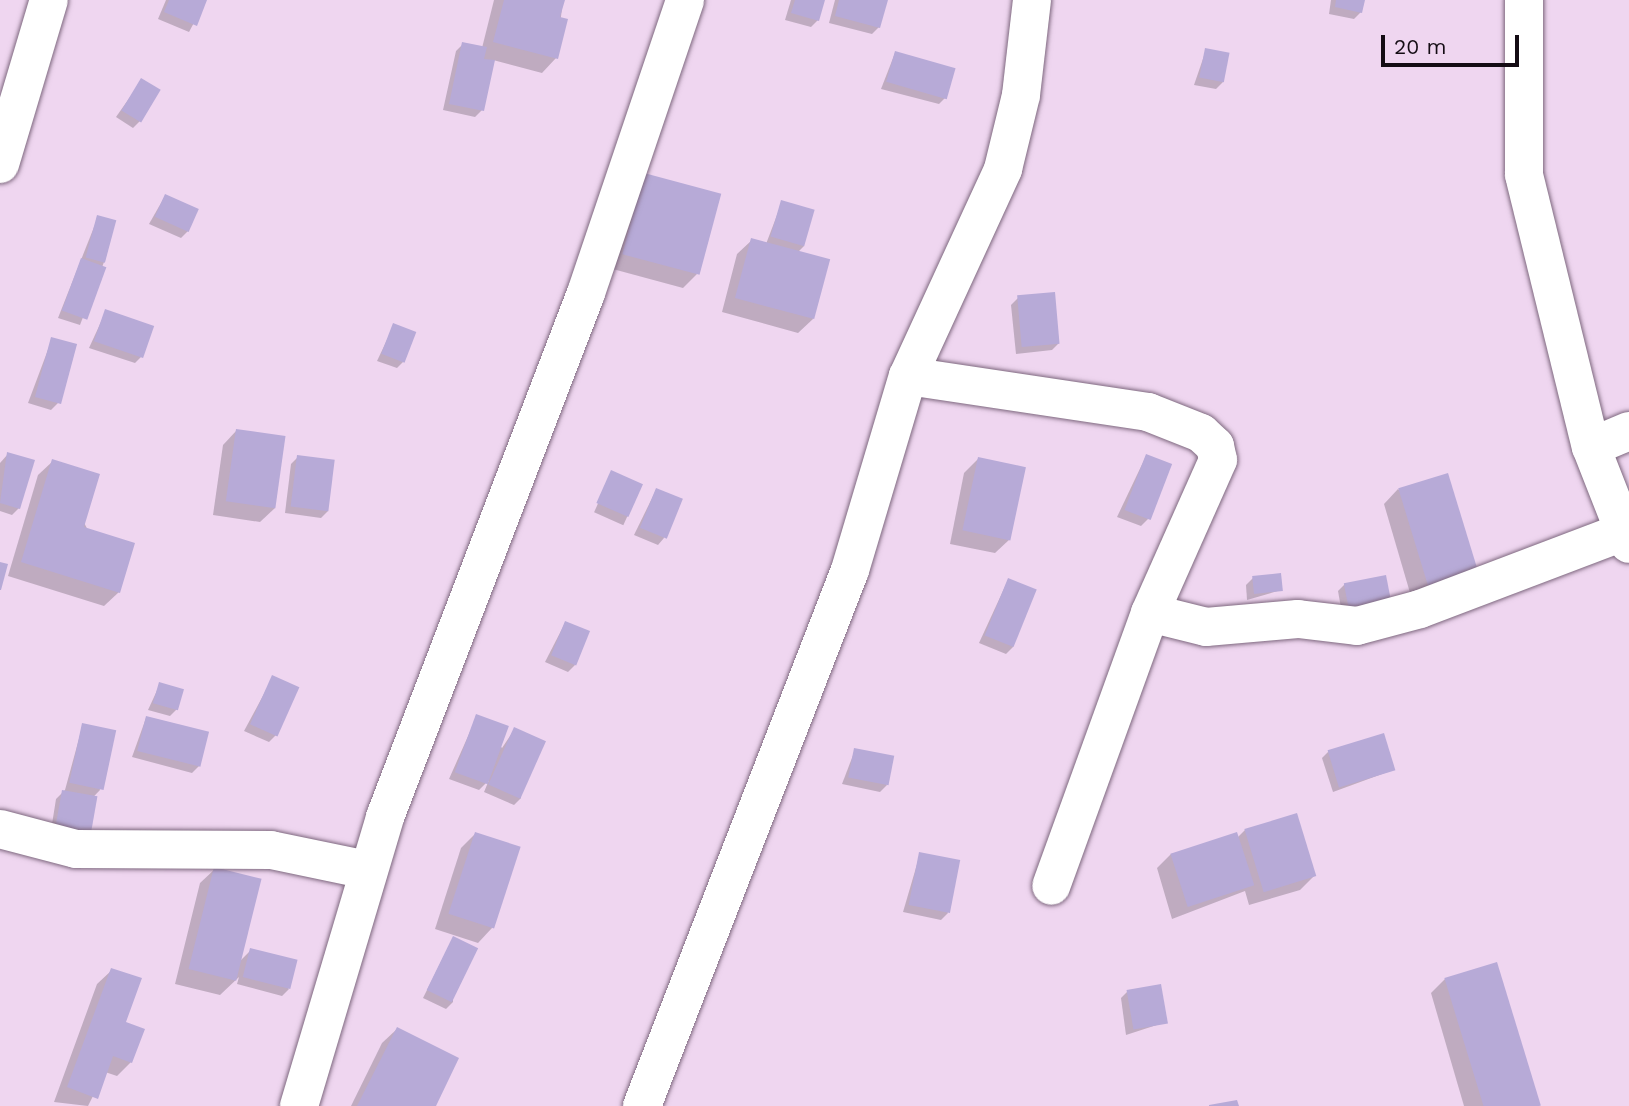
<!DOCTYPE html>
<style>
body{margin:0}
#map{position:relative;width:1629px;height:1106px;overflow:hidden;background:#efd6f0;font-family:"Work Sans",sans-serif}
div>[style]{position:absolute}
[style*='--x']{left:calc(var(--x)*1px);top:calc(var(--y)*1px);width:calc(var(--w)*1px);rotate:calc(var(--a)*1deg)}
.shadow>*{inset:0;background:#0003;transform-origin:0 0}
.building>*{inset:0;background:#b7aad7;transform-origin:0 0}
.roads{filter:drop-shadow(0 0 2px #7e687f) drop-shadow(0 0 2px #7e687f)}
.minor>*{height:38px;margin:-19px;padding:0 19px;transform-origin:19px;border-radius:19px;background:#fff}
span{translate:-50% -50%;white-space:nowrap;text-align:center;line-height:1.15;-webkit-text-stroke:7px #efd6f0;paint-order:stroke}
.scale{position:absolute;left:1381px;top:35px;width:138px;height:32px;box-sizing:border-box;border:4px solid #140c14;border-top:0;padding-left:9px;font-size:21px;line-height:24px;white-space:nowrap;color:#140c14;-webkit-text-stroke:5px #efd6f0;paint-order:stroke}
</style>
<div id="map">
<div class="shadow">
<div style="clip-path:polygon(166px 0,206px 0,189px 32px,158px 19px)"></div>
<div style="clip-path:polygon(494px 0,563px 0,556px 58px,542px 73px,493px 60px,482px 110px,475px 117px,443px 110px,456px 51px,463px 44px,482px 48px)"></div>
<div style="clip-path:polygon(791px 0,823px 0,818px 20px,811px 27px,785px 20px)"></div>
<div style="clip-path:polygon(835px 0,886px 0,879px 27px,872px 34px,829px 23px)"></div>
<div style="clip-path:polygon(1331px 0,1363px 0,1361px 12px,1354px 19px,1329px 14px)"></div>
<div style="clip-path:polygon(1206px 50px,1223px 82px,1216px 89px,1194px 85px)"></div>
<div style="clip-path:polygon(895px 53px,946px 97px,939px 104px,881px 89px)"></div>
<div style="clip-path:polygon(142px 80px,140px 121px,133px 128px,116px 117px)"></div>
<div style="clip-path:polygon(630px 189px,697px 274px,683px 288px,609px 268px)"></div>
<div style="clip-path:polygon(165px 196px,188px 231px,181px 238px,149px 224px)"></div>
<div style="clip-path:polygon(782px 202px,804px 246px,798px 252px,813px 319px,798px 333px,722px 312px,737px 254px,752px 240px,766px 244px)"></div>
<div style="clip-path:polygon(98px 217px,104px 262px,80px 325px,58px 318px)"></div>
<div style="clip-path:polygon(1018px 298px,1059px 343px,1052px 350px,1016px 354px,1011px 305px)"></div>
<div style="clip-path:polygon(106px 311px,142px 356px,135px 363px,89px 348px)"></div>
<div style="clip-path:polygon(394px 325px,404px 361px,397px 368px,377px 361px)"></div>
<div style="clip-path:polygon(52px 339px,58px 403px,51px 410px,28px 403px)"></div>
<div style="clip-path:polygon(237px 430px,275px 508px,260px 522px,213px 515px,223px 445px)"></div>
<div style="clip-path:polygon(8px 454px,19px 508px,12px 515px,0 511px,0 463px)"></div>
<div style="clip-path:polygon(1146px 456px,1148px 519px,1141px 526px,1117px 517px)"></div>
<div style="clip-path:polygon(298px 457px,328px 511px,321px 518px,285px 513px,291px 464px)"></div>
<div style="clip-path:polygon(978px 459px,1010px 539px,995px 553px,950px 544px,964px 473px)"></div>
<div style="clip-path:polygon(53px 461px,119px 592px,104px 606px,8px 576px,38px 475px)"></div>
<div style="left:612px;top:472px;width:32px;height:44px;rotate:24deg"></div>
<div style="clip-path:polygon(1398px 489px,1477px 574px,1413px 603px,1384px 504px)"></div>
<div style="clip-path:polygon(656px 490px,664px 538px,658px 545px,634px 535px)"></div>
<div style="clip-path:polygon(1253px 578px,1281px 590px,1247px 600px,1246px 585px)"></div>
<div style="clip-path:polygon(1008px 580px,1013px 647px,1006px 654px,979px 643px)"></div>
<div style="clip-path:polygon(1345px 584px,1384px 611px,1343px 619px,1338px 591px)"></div>
<div style="clip-path:polygon(565px 623px,575px 665px,568px 672px,545px 662px)"></div>
<div style="clip-path:polygon(273px 677px,276px 735px,269px 742px,244px 731px)"></div>
<div style="clip-path:polygon(160px 684px,177px 709px,170px 716px,148px 710px)"></div>
<div style="clip-path:polygon(477px 716px,502px 748px,514px 730px,521px 798px,514px 805px,484px 792px,489px 780px,479px 790px,449px 779px)"></div>
<div style="clip-path:polygon(146px 718px,199px 766px,192px 773px,132px 757px)"></div>
<div style="clip-path:polygon(83px 724px,100px 790px,49px 843px,56px 799px,65px 790px)"></div>
<div style="clip-path:polygon(855px 750px,887px 785px,880px 792px,842px 784px)"></div>
<div style="clip-path:polygon(1329px 751px,1393px 770px,1333px 792px,1322px 758px)"></div>
<div style="clip-path:polygon(1245px 830px,1314px 876px,1300px 890px,1249px 905px,1245px 891px,1172px 919px,1157px 868px,1171px 854px,1237px 838px)"></div>
<div style="clip-path:polygon(475px 834px,492px 928px,478px 943px,435px 929px,461px 848px)"></div>
<div style="clip-path:polygon(920px 854px,948px 913px,941px 920px,903px 912px)"></div>
<div style="clip-path:polygon(215px 869px,240px 961px,251px 950px,289px 989px,282px 996px,237px 984px,239px 977px,220px 995px,175px 984px,200px 883px)"></div>
<div style="clip-path:polygon(453px 938px,453px 1002px,446px 1009px,423px 998px)"></div>
<div style="clip-path:polygon(112px 970px,131px 1062px,117px 1076px,105px 1072px,88px 1106px,54px 1102px,97px 984px)"></div>
<div style="clip-path:polygon(1445px 979px,1539px 1106px,1464px 1106px,1431px 993px)"></div>
<div style="clip-path:polygon(1128px 991px,1166px 1022px,1126px 1035px,1121px 998px)"></div>
<div style="clip-path:polygon(397px 1029px,434px 1106px,351px 1106px,382px 1043px)"></div>
</div>
<div class="building">
<div style="clip-path:polygon(169px 0,207px 0,197px 26px,164px 12px)"></div>
<div style="clip-path:polygon(504px 0,565px 0,560px 17px,568px 19px,558px 59px,493px 42px)"></div>
<div style="clip-path:polygon(795px 0,825px 0,819px 21px,791px 13px)"></div>
<div style="clip-path:polygon(839px 0,888px 0,880px 28px,835px 16px)"></div>
<div style="clip-path:polygon(1336px 0,1365px 0,1362px 13px,1335px 7px)"></div>
<div style="clip-path:polygon(462px 42px,487px 47px,484px 59px,495px 60px,484px 111px,449px 104px)"></div>
<div style="left:1205px;top:48px;width:25px;height:30px;rotate:11deg"></div>
<div style="left:895px;top:51px;width:63px;height:32px;rotate:16deg"></div>
<div style="left:141px;top:78px;width:23px;height:38px;rotate:31deg"></div>
<div style="left:644px;top:173px;width:80px;height:84px;rotate:15deg"></div>
<div style="left:165px;top:194px;width:37px;height:25px;rotate:24deg"></div>
<div style="left:781px;top:200px;width:35px;height:38px;rotate:16deg"></div>
<div style="left:97px;top:215px;width:20px;height:44px;rotate:15deg"></div>
<div style="left:751px;top:238px;width:82px;height:62px;rotate:15deg"></div>
<div style="left:81px;top:258px;width:27px;height:56px;rotate:20deg"></div>
<div style="left:1055px;top:292px;width:52px;height:38px;rotate:85deg"></div>
<div style="left:105px;top:309px;width:52px;height:34px;rotate:19deg"></div>
<div style="left:393px;top:323px;width:25px;height:33px;rotate:21deg"></div>
<div style="left:51px;top:337px;width:27px;height:62px;rotate:15deg"></div>
<div style="left:236px;top:429px;width:50px;height:73px;rotate:8deg"></div>
<div style="clip-path:polygon(7px 452px,35px 460px,20px 509px,0 503px)"></div>
<div style="left:1146px;top:454px;width:28px;height:60px;rotate:21deg"></div>
<div style="left:297px;top:455px;width:38px;height:52px;rotate:7deg"></div>
<div style="left:978px;top:457px;width:49px;height:75px;rotate:12deg"></div>
<div style="clip-path:polygon(52px 459px,100px 474px,84px 527px,135px 543px,120px 593px,21px 562px)"></div>
<div style="left:611px;top:470px;width:35px;height:36px;rotate:24deg"></div>
<div style="left:1448px;top:473px;width:107px;height:52px;rotate:73deg"></div>
<div style="left:656px;top:488px;width:29px;height:43px;rotate:22deg"></div>
<div style="clip-path:polygon(0 562px,8px 564px,1px 590px,0 590px)"></div>
<div style="left:1281px;top:573px;width:18px;height:29px;rotate:84deg"></div>
<div style="left:1386px;top:575px;width:31px;height:43px;rotate:79deg"></div>
<div style="left:1008px;top:578px;width:31px;height:62px;rotate:22deg"></div>
<div style="left:565px;top:621px;width:27px;height:37px;rotate:22deg"></div>
<div style="left:272px;top:675px;width:30px;height:54px;rotate:24deg"></div>
<div style="left:159px;top:682px;width:26px;height:22px;rotate:16deg"></div>
<div style="left:476px;top:714px;width:35px;height:62px;rotate:20deg"></div>
<div style="left:146px;top:716px;width:65px;height:36px;rotate:14deg"></div>
<div style="left:82px;top:723px;width:35px;height:61px;rotate:12deg"></div>
<div style="left:514px;top:727px;width:35px;height:63px;rotate:24deg"></div>
<div style="left:1384px;top:733px;width:39px;height:59px;rotate:73deg"></div>
<div style="left:854px;top:748px;width:41px;height:30px;rotate:11deg"></div>
<div style="left:62px;top:790px;width:36px;height:47px;rotate:10deg"></div>
<div style="left:1297px;top:813px;width:66px;height:55px;rotate:73deg"></div>
<div style="left:475px;top:832px;width:48px;height:86px;rotate:18deg"></div>
<div style="left:1237px;top:832px;width:56px;height:70px;rotate:72deg"></div>
<div style="left:919px;top:852px;width:42px;height:54px;rotate:11deg"></div>
<div style="left:214px;top:867px;width:49px;height:105px;rotate:14deg"></div>
<div style="left:453px;top:936px;width:28px;height:60px;rotate:26deg"></div>
<div style="left:250px;top:948px;width:49px;height:30px;rotate:14deg"></div>
<div style="left:1497px;top:962px;width:150px;height:55px;rotate:73deg"></div>
<div style="clip-path:polygon(111px 968px,142px 978px,126px 1022px,145px 1029px,132px 1063px,113px 1056px,98px 1099px,67px 1087px)"></div>
<div style="left:1161px;top:984px;width:40px;height:35px;rotate:80deg"></div>
<div style="clip-path:polygon(397px 1027px,459px 1058px,436px 1106px,357px 1106px)"></div>
<div style="clip-path:polygon(1237px 1100px,1239px 1106px,1209px 1106px,1209px 1105px)"></div>
</div>
<div class="roads">
<div class="minor">
<div style="--x:1524;--y:0;--w:175;--a:90"></div>
<div style="--x:1524;--y:175;--w:280;--a:76.2"></div>
<div style="--x:1591;--y:447;--w:104;--a:68.6"></div>
<div style="--x:0;--y:164;--w:171;--a:-73.4"></div>
<div style="--x:908;--y:376;--w:243;--a:8.5"></div>
<div style="--x:1148;--y:412;--w:57;--a:21.6"></div>
<div style="--x:1201;--y:433;--w:19;--a:43"></div>
<div style="--x:1215;--y:446;--w:14;--a:78"></div>
<div style="--x:1218;--y:460;--w:167;--a:114"></div>
<div style="--x:1150;--y:613;--w:290;--a:109.9"></div>
<div style="--x:1591;--y:447;--w:41;--a:-22.8"></div>
<div style="--x:1150;--y:613;--w:58;--a:14"></div>
<div style="--x:1206;--y:627;--w:92;--a:-5"></div>
<div style="--x:1298;--y:619;--w:59;--a:6.8"></div>
<div style="--x:1357;--y:626;--w:65;--a:-15.1"></div>
<div style="--x:1420;--y:609;--w:217;--a:-20.8"></div>
<div style="--x:0;--y:829;--w:79;--a:14.7"></div>
<div style="--x:76;--y:849;--w:195;--a:0.3"></div>
<div style="--x:271;--y:850;--w:99;--a:11.7"></div>
<div style="--x:299;--y:1106;--w:302;--a:-73.4"></div>
<div style="--x:385;--y:817;--w:561;--a:-69.01"></div>
<div style="--x:586;--y:293;--w:309;--a:-71.3"></div>
<div style="--x:642;--y:1106;--w:575;--a:-68.79"></div>
<div style="--x:850;--y:570;--w:202;--a:-73.4"></div>
<div style="--x:908;--y:376;--w:228;--a:-65.3"></div>
<div style="--x:1003;--y:169;--w:76;--a:-76.3"></div>
<div style="--x:1021;--y:95;--w:96;--a:-83.4"></div>
</div>
</div>
<div class="scale">20 m</div>
</div>
